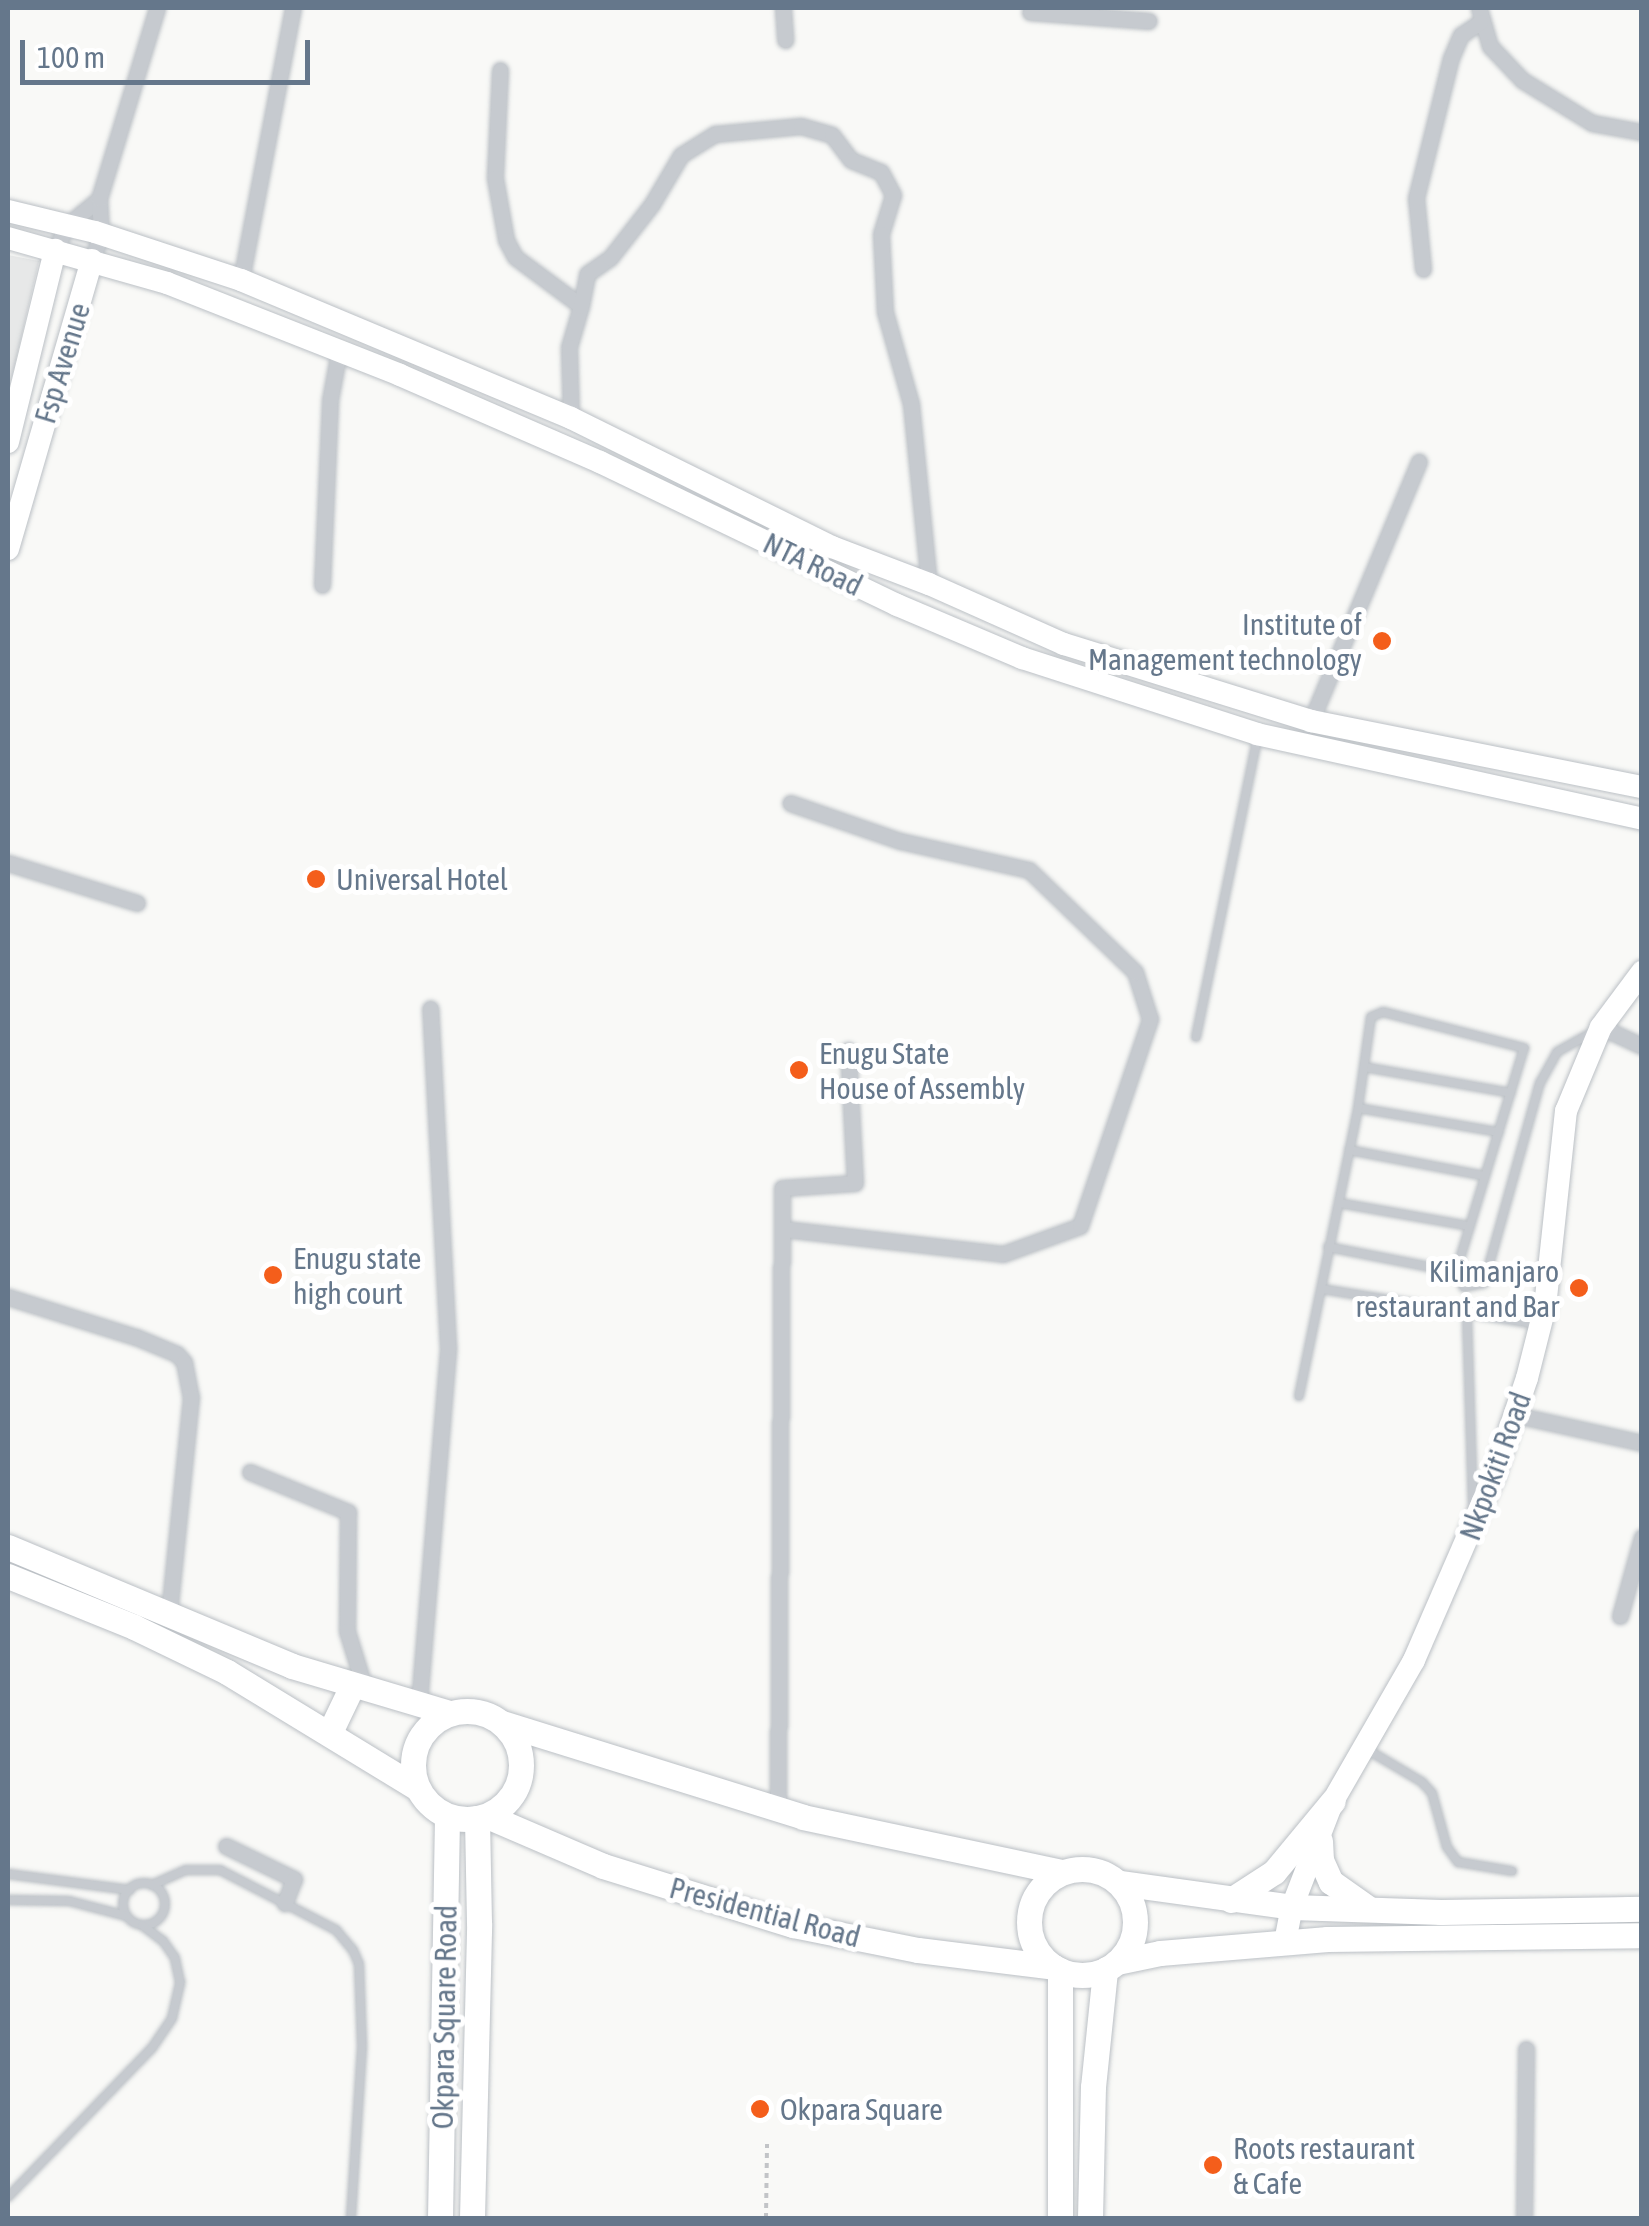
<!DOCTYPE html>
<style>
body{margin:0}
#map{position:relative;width:1649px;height:2226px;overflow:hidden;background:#f9f9f7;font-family:"Asap Condensed",sans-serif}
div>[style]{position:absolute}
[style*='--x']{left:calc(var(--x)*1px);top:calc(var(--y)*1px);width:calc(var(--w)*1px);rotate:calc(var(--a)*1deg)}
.built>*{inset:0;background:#e7e8e8}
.path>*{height:4px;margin-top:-2px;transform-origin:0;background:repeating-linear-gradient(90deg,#c2c4c7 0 5px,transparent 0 10px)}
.roads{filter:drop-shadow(0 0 2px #bbc0c5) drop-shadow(0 0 2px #bbc0c5)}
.lane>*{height:8px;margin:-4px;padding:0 4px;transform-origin:4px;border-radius:4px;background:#c6cacf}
.lane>.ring{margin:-4px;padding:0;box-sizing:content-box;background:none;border:8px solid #c6cacf;border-radius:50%}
.street>*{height:15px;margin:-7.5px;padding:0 7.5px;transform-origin:7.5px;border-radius:7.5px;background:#c6cacf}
.secondary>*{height:22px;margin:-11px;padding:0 11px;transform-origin:11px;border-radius:11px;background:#fff}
.primary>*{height:25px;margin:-12.5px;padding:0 12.5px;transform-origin:12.5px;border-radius:12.5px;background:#fff}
.primary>.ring{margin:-12.5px;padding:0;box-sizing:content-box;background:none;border:25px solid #fff;border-radius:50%}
.dots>*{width:28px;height:28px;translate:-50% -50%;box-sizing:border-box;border:5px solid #fff;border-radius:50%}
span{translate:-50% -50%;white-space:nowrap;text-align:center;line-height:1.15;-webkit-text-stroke:10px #fff;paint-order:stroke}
.street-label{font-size:30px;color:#65778b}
.poi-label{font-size:30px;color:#65778b}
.right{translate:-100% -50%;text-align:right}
.left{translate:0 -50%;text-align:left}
.frame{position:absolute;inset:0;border:10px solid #65778b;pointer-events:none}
.scale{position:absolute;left:20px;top:40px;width:290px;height:45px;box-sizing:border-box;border:5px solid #65778b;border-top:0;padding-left:12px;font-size:30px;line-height:35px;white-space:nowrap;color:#65778b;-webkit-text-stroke:8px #fff;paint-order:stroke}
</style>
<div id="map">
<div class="built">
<div style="clip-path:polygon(8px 255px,39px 261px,8px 394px)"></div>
</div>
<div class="path">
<div style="--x:766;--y:2218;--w:74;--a:-89.2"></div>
</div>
<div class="roads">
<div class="lane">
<div style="--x:1196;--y:1037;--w:304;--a:-78.4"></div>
<div style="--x:1364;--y:1067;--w:149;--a:10"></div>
<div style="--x:1358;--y:1108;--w:143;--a:9.7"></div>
<div style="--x:1349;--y:1150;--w:138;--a:10.8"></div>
<div style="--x:1339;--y:1203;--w:133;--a:10"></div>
<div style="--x:1328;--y:1247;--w:130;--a:11.1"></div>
<div style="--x:1322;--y:1289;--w:217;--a:9.3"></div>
<div style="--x:1467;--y:1315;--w:191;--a:88.2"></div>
<div style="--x:1299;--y:1396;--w:294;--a:-78.4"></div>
<div style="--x:1358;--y:1108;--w:92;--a:-81.9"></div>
<div style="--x:1371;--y:1017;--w:13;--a:-23"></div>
<div style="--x:1383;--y:1012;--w:146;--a:14.3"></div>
<div style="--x:1524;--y:1048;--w:234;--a:106.9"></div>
<div style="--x:1456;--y:1272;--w:17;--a:62"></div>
<div style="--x:1464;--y:1287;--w:20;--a:-11"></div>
<div style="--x:1484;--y:1283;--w:208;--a:-74.4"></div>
<div style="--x:1540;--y:1083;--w:35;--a:-61"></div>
<div style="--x:1557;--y:1052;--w:41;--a:-29.1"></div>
<div style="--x:1368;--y:1750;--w:63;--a:30.7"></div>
<div style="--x:1422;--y:1782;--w:15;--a:48"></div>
<div style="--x:1432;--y:1793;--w:56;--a:74.5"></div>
<div style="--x:1447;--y:1847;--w:19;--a:54"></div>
<div style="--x:1458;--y:1862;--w:55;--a:9.5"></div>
<div style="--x:8;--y:1874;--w:123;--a:7.5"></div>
<div class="ring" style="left:123px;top:1883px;width:34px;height:34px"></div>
<div style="--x:152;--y:1885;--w:37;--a:-24"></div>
<div style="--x:186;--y:1870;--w:34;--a:0"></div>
<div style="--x:220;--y:1870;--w:131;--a:27.3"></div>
<div style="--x:336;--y:1930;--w:26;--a:50"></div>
<div style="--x:353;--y:1950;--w:15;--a:67"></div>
<div style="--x:359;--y:1964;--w:83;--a:87.9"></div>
<div style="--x:362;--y:2047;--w:171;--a:93.7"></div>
<div style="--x:8;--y:1900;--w:61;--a:0.9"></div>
<div style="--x:69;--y:1901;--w:59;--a:14.7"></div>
<div style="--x:8;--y:2197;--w:207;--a:-46"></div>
<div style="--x:152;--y:2048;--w:36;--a:-56"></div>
<div style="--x:172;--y:2018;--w:37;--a:-77"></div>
<div style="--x:180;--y:1982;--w:25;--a:-102"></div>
<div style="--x:175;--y:1958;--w:21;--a:-125"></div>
<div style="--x:163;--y:1941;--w:26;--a:-143"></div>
</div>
<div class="street">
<div style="--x:783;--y:8;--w:32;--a:86"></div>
<div style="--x:1479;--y:8;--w:40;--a:74"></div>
<div style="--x:1490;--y:46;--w:47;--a:46.7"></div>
<div style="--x:1522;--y:80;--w:82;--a:31.6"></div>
<div style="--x:1592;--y:123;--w:51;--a:10.2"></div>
<div style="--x:1030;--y:12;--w:119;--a:4.3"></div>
<div style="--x:500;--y:70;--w:108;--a:92.7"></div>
<div style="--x:495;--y:178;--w:63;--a:79.9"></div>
<div style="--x:506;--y:240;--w:19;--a:62"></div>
<div style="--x:515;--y:257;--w:82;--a:36.6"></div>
<div style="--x:581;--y:306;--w:43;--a:106.3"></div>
<div style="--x:569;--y:347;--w:71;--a:88.4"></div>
<div style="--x:55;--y:250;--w:28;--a:-64"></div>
<div style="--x:67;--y:225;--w:41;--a:-39.1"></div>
<div style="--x:92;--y:260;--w:28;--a:-71"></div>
<div style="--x:101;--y:234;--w:35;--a:-93"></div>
<div style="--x:99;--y:199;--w:200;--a:-73.1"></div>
<div style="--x:1423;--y:269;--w:71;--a:-95.6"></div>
<div style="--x:1416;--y:198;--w:144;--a:-76"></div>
<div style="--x:1451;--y:58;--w:25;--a:-67"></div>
<div style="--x:1461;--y:35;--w:23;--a:-34"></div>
<div style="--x:241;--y:280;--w:277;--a:-79.2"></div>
<div style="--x:581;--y:306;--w:33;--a:-79"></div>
<div style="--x:587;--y:274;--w:28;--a:-35"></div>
<div style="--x:610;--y:258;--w:68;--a:-52.1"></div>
<div style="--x:652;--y:204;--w:57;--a:-59.4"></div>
<div style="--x:681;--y:155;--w:40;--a:-32"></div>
<div style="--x:715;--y:134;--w:86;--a:-5.3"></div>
<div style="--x:801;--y:126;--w:32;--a:16"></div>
<div style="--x:832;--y:135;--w:31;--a:53"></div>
<div style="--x:851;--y:160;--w:32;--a:22"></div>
<div style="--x:881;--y:172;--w:26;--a:62"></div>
<div style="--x:893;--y:195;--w:41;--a:107.1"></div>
<div style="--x:881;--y:234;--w:78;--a:87.1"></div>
<div style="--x:885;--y:312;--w:96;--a:74.2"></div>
<div style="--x:911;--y:404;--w:181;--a:84.3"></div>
<div style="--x:322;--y:585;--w:185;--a:-87.5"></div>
<div style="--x:330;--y:400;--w:50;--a:-79.6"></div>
<div style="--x:1311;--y:721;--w:281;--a:-67.4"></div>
<div style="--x:8;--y:863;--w:135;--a:17.2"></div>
<div style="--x:1601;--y:1027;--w:45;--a:24.9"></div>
<div style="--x:784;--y:1229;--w:220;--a:6.5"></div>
<div style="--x:1003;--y:1254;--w:82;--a:-20"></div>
<div style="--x:1080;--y:1226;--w:219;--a:-71.3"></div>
<div style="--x:1150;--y:1019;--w:49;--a:-107.7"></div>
<div style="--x:1135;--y:972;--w:147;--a:-136.1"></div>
<div style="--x:1029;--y:870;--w:132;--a:-167.3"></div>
<div style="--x:900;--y:841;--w:116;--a:-160.9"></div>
<div style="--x:8;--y:1297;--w:134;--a:17.4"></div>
<div style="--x:136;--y:1337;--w:44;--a:22.5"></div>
<div style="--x:177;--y:1354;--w:11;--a:49"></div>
<div style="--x:184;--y:1362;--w:36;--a:79"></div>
<div style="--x:191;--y:1397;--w:218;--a:95.8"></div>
<div style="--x:1516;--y:1415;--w:129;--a:12.5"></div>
<div style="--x:250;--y:1472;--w:106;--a:22.2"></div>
<div style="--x:348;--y:1512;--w:119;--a:90.5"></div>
<div style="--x:347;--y:1631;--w:61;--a:72.8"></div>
<div style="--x:1620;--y:1616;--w:82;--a:-74.4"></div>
<div style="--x:419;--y:1703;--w:357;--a:-85.3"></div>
<div style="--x:448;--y:1347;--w:339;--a:-93"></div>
<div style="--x:778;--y:1809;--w:621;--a:-89.63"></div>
<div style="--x:782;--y:1188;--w:73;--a:-3.9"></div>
<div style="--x:855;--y:1183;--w:133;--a:-93"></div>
<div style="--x:226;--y:1846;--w:76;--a:25.9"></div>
<div style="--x:294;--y:1879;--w:26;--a:111"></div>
<div style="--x:1524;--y:2218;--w:169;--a:-89.3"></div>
</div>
<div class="secondary">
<div style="--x:8;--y:211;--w:89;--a:13.6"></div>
<div style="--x:95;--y:232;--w:154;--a:18.2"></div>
<div style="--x:241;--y:280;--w:358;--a:22.7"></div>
<div style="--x:571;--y:418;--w:291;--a:26.3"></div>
<div style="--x:832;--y:547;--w:104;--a:20.9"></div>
<div style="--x:929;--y:584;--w:148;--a:24"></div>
<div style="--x:1064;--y:644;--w:259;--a:17.3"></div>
<div style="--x:1311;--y:721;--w:338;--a:11.3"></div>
<div style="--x:8;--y:238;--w:165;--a:15.8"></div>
<div style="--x:167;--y:283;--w:251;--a:21.5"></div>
<div style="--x:400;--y:375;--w:218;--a:23.5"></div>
<div style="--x:600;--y:462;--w:330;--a:25.7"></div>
<div style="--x:897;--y:605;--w:136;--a:23"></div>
<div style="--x:1022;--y:658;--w:247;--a:17.9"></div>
<div style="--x:1257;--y:734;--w:394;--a:12.4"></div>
<div style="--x:8;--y:442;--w:198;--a:-76.2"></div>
<div style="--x:8;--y:549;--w:301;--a:-73.8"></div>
<div style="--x:1285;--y:1942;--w:36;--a:-79"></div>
<div style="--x:1292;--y:1907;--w:114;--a:-68.9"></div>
<div style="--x:1333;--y:1801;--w:163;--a:-60.1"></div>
<div style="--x:1414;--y:1660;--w:201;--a:-66.5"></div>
<div style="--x:1494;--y:1476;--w:103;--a:-71.4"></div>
<div style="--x:1527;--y:1378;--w:73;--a:-75.8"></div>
<div style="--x:1545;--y:1307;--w:197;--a:-83.9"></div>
<div style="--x:1566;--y:1111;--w:91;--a:-67.4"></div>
<div style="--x:1601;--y:1027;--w:69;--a:-53.3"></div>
</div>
<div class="primary">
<div style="--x:8;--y:1547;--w:308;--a:22.7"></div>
<div style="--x:292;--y:1666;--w:165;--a:16.6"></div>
<div style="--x:8;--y:1576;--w:136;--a:22"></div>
<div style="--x:134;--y:1627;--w:103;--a:25.8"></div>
<div style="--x:227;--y:1672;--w:223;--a:31.4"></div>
<div class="ring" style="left:413px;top:1711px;width:83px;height:83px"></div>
<div style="--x:502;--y:1723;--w:315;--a:17.3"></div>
<div style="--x:803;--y:1817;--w:265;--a:12"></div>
<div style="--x:330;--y:1732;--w:51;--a:-64.4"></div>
<div style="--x:487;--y:1816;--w:126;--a:23.3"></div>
<div style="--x:603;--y:1866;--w:199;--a:17.3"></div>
<div style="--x:793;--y:1925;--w:127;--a:11.3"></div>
<div style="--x:918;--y:1950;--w:137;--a:7.1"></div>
<div style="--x:1320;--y:1841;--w:19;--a:87"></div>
<div style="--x:1321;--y:1860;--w:24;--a:66"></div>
<div style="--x:1331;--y:1882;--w:45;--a:35.1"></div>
<div class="ring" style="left:1029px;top:1869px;width:81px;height:81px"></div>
<div style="--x:1120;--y:1883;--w:174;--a:7.9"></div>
<div style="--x:1292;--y:1907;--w:149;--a:1.9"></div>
<div style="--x:1441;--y:1912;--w:201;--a:-0.9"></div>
<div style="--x:1231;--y:1900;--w:51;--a:-33.1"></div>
<div style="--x:1274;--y:1872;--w:92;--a:-50.3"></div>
<div style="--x:1117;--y:1962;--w:44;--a:-11.8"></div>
<div style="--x:1160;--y:1953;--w:168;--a:-4.8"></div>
<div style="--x:1327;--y:1939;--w:315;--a:-0.7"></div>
<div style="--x:440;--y:2218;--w:402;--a:-89"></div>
<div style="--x:472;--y:2218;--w:295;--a:-88.6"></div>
<div style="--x:479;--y:1923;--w:105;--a:-91.1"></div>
<div style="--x:1060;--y:2218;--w:248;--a:-90"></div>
<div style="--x:1090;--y:2218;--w:131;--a:-88.7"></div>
<div style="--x:1093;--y:2087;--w:118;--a:-84.1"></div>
</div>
</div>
<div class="dots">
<div style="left:1382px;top:641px;background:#f45e1b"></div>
<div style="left:316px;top:879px;background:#f45e1b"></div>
<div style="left:799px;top:1070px;background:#f45e1b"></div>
<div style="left:273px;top:1275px;background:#f45e1b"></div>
<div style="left:1579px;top:1288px;background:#f45e1b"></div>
<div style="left:760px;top:2109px;background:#f45e1b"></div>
<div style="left:1213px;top:2165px;background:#f45e1b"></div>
</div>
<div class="street-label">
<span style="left:62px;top:363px;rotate:-73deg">Fsp Avenue</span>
<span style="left:813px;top:564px;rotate:26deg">NTA Road</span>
<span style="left:1495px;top:1466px;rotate:-70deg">Nkpokiti Road</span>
<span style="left:765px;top:1912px;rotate:15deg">Presidential Road</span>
<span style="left:444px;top:2017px;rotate:-89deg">Okpara Square Road</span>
</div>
<div class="poi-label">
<span class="right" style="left:1362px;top:641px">Institute of<br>Management technology</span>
<span class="left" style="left:336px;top:879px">Universal Hotel</span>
<span class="left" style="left:819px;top:1070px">Enugu State<br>House of Assembly</span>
<span class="left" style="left:293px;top:1275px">Enugu state<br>high court</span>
<span class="right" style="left:1559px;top:1288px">Kilimanjaro<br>restaurant and Bar</span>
<span class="left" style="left:780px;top:2109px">Okpara Square</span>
<span class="left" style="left:1233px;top:2165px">Roots restaurant<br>&amp; Cafe</span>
</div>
<div class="frame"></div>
<div class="scale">100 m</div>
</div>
